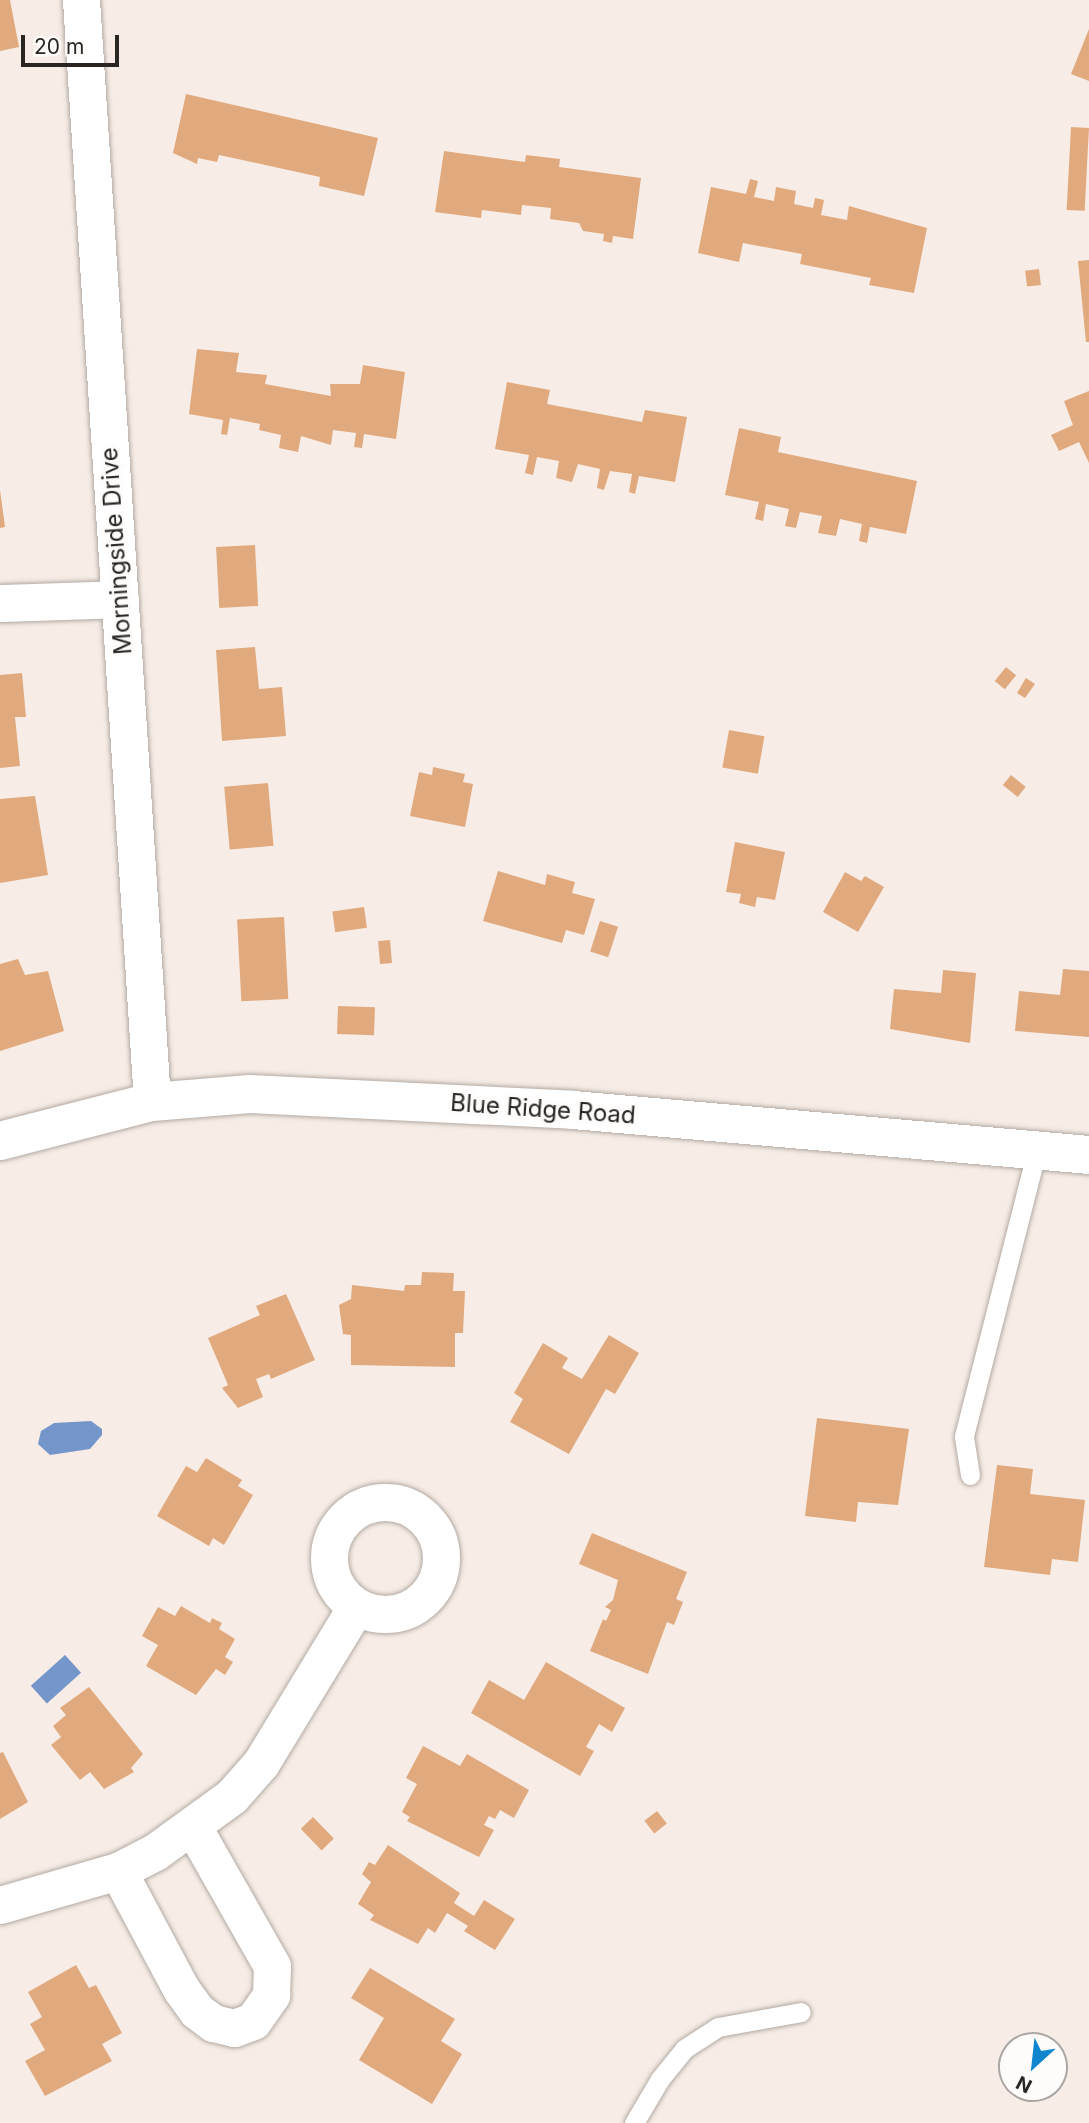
<!DOCTYPE html>
<style>
body{margin:0}
#map{position:relative;width:1089px;height:2123px;overflow:hidden;background:#f7ede6;font-family:Inter,sans-serif}
div>[style]{position:absolute}
[style*='--x']{left:calc(var(--x)*1px);top:calc(var(--y)*1px);width:calc(var(--w)*1px);rotate:calc(var(--a)*1deg)}
.water>*{inset:0;background:#7496ca;transform-origin:0 0}
.building>*{inset:0;background:#e1aa7e;transform-origin:0 0}
.roads{filter:drop-shadow(0 0 2px #b3aaa3) drop-shadow(0 0 2px #b3aaa3)}
.lane>*{height:19px;margin:-9.5px;padding:0 9.5px;transform-origin:9.5px;border-radius:9.5px;background:#fff}
.street>*{height:37px;margin:-18.5px;padding:0 18.5px;transform-origin:18.5px;border-radius:18.5px;background:#fff}
.street>.ring{margin:-18.5px;padding:0;box-sizing:content-box;background:none;border:37px solid #fff;border-radius:50%}
.secondary>*{height:38px;margin:-19px;padding:0 19px;transform-origin:19px;border-radius:19px;background:#fff}
span{translate:-50% -50%;white-space:nowrap;text-align:center;line-height:1.15;-webkit-text-stroke:7px #fefcfb;paint-order:stroke}
.street-label{font-size:24px;color:#292522}
.north{position:absolute;left:998px;top:2032px;width:70px;height:70px;box-sizing:border-box;background:#fefcfb;border:2px solid #a9a6a4;border-radius:50%;rotate:207deg;font-size:19px;font-weight:700;line-height:28px;text-align:center;color:#292522}
.north::after{content:'';display:block;margin:auto;width:24px;height:32px;background:#1086cf;clip-path:polygon(50% 0,100% 100%,50% 72%,0 100%)}
.scale{position:absolute;left:21px;top:35px;width:98px;height:32px;box-sizing:border-box;border:4px solid #292522;border-top:0;padding-left:9px;font-size:21px;line-height:24px;white-space:nowrap;color:#292522;-webkit-text-stroke:5px #fefcfb;paint-order:stroke}
</style>
<div id="map">
<div class="water">
<div style="clip-path:polygon(91px 1421px,102px 1429px,102px 1435px,90px 1449px,50px 1455px,38px 1444px,41px 1431px,54px 1423px)"></div>
<div style="left:65px;top:1655px;width:24px;height:46px;rotate:48deg"></div>
</div>
<div class="building">
<div style="clip-path:polygon(0 0,10px 0,19px 47px,0 51px)"></div>
<div style="clip-path:polygon(1089px 29px,1089px 81px,1071px 74px)"></div>
<div style="clip-path:polygon(186px 94px,378px 138px,364px 196px,319px 186px,320px 177px,219px 155px,217px 162px,198px 158px,197px 164px,173px 153px)"></div>
<div style="left:1071px;top:127px;width:18px;height:83px;rotate:3deg"></div>
<div style="clip-path:polygon(444px 151px,525px 162px,526px 155px,560px 159px,559px 167px,641px 178px,633px 239px,613px 236px,612px 243px,603px 241px,604px 234px,583px 231px,579px 223px,550px 219px,551px 208px,522px 205px,521px 215px,482px 210px,481px 218px,435px 212px)"></div>
<div style="clip-path:polygon(750px 179px,758px 181px,754px 197px,774px 201px,776px 187px,796px 191px,794px 204px,813px 208px,815px 198px,824px 200px,821px 215px,847px 220px,849px 206px,927px 228px,914px 293px,869px 285px,871px 278px,800px 264px,802px 254px,743px 243px,739px 262px,698px 253px,711px 187px,746px 194px)"></div>
<div style="clip-path:polygon(1089px 260px,1089px 342px,1086px 342px,1078px 261px)"></div>
<div style="left:1039px;top:269px;width:16px;height:14px;rotate:83deg"></div>
<div style="clip-path:polygon(197px 349px,239px 353px,236px 372px,267px 375px,265px 384px,331px 396px,330px 384px,360px 384px,363px 365px,405px 372px,396px 439px,364px 434px,362px 448px,354px 447px,356px 433px,333px 430px,331px 445px,301px 436px,298px 452px,279px 448px,281px 435px,259px 430px,260px 424px,230px 418px,227px 435px,221px 434px,223px 420px,189px 414px)"></div>
<div style="clip-path:polygon(507px 382px,550px 390px,547px 404px,642px 422px,645px 410px,687px 417px,675px 482px,639px 476px,635px 494px,629px 492px,632px 474px,610px 471px,604px 490px,597px 488px,600px 469px,578px 464px,572px 482px,556px 478px,559px 461px,537px 457px,533px 475px,525px 473px,529px 455px,495px 449px)"></div>
<div style="clip-path:polygon(1089px 391px,1089px 463px,1079px 442px,1059px 451px,1051px 435px,1073px 425px,1064px 401px)"></div>
<div style="clip-path:polygon(739px 428px,781px 437px,778px 452px,917px 481px,906px 534px,870px 527px,867px 543px,859px 541px,862px 524px,840px 519px,836px 536px,818px 533px,822px 516px,800px 512px,796px 528px,785px 526px,789px 509px,766px 504px,763px 521px,755px 519px,759px 502px,725px 495px)"></div>
<div style="clip-path:polygon(0 490px,5px 527px,0 528px)"></div>
<div style="left:255px;top:545px;width:61px;height:39px;rotate:87deg"></div>
<div style="clip-path:polygon(255px 647px,259px 689px,282px 687px,286px 736px,222px 741px,216px 650px)"></div>
<div style="left:1006px;top:667px;width:13px;height:18px;rotate:39deg"></div>
<div style="clip-path:polygon(22px 673px,26px 717px,15px 717px,20px 766px,0 768px,0 675px)"></div>
<div style="clip-path:polygon(1026px 678px,1035px 684px,1025px 698px,1017px 693px)"></div>
<div style="left:729px;top:730px;width:36px;height:38px;rotate:10deg"></div>
<div style="clip-path:polygon(433px 767px,465px 774px,463px 782px,473px 784px,465px 827px,410px 816px,419px 772px,432px 775px)"></div>
<div style="left:1011px;top:775px;width:19px;height:13px;rotate:39deg"></div>
<div style="left:268px;top:783px;width:63px;height:44px;rotate:85deg"></div>
<div style="clip-path:polygon(35px 796px,48px 875px,0 883px,0 799px)"></div>
<div style="clip-path:polygon(735px 842px,785px 852px,775px 900px,757px 897px,755px 907px,739px 903px,741px 894px,726px 892px)"></div>
<div style="clip-path:polygon(498px 871px,545px 885px,547px 874px,575px 882px,572px 893px,595px 899px,584px 935px,566px 930px,562px 943px,483px 921px)"></div>
<div style="clip-path:polygon(845px 872px,861px 881px,865px 876px,884px 887px,858px 932px,823px 912px)"></div>
<div style="left:364px;top:907px;width:21px;height:32px;rotate:82deg"></div>
<div style="left:284px;top:917px;width:82px;height:47px;rotate:87deg"></div>
<div style="left:600px;top:921px;width:19px;height:32px;rotate:18deg"></div>
<div style="left:390px;top:940px;width:23px;height:12px;rotate:85deg"></div>
<div style="clip-path:polygon(18px 959px,25px 975px,48px 971px,64px 1031px,0 1051px,0 964px)"></div>
<div style="clip-path:polygon(1063px 969px,1089px 971px,1089px 1037px,1015px 1031px,1019px 991px,1060px 995px)"></div>
<div style="clip-path:polygon(943px 970px,976px 973px,970px 1043px,890px 1029px,894px 989px,941px 993px)"></div>
<div style="left:338px;top:1006px;width:37px;height:28px;rotate:2deg"></div>
<div style="clip-path:polygon(422px 1272px,454px 1273px,453px 1291px,465px 1291px,463px 1333px,455px 1333px,455px 1367px,351px 1365px,351px 1335px,343px 1334px,339px 1305px,351px 1299px,352px 1285px,404px 1291px,405px 1285px,421px 1285px)"></div>
<div style="clip-path:polygon(286px 1294px,315px 1360px,271px 1379px,269px 1374px,256px 1379px,263px 1397px,238px 1408px,222px 1388px,228px 1385px,208px 1338px,260px 1315px,256px 1306px)"></div>
<div style="clip-path:polygon(609px 1335px,639px 1353px,615px 1394px,606px 1389px,569px 1454px,510px 1422px,523px 1399px,514px 1393px,543px 1343px,568px 1358px,562px 1368px,582px 1379px)"></div>
<div style="clip-path:polygon(817px 1418px,909px 1429px,898px 1505px,858px 1502px,856px 1522px,805px 1516px)"></div>
<div style="clip-path:polygon(206px 1458px,242px 1480px,238px 1486px,253px 1495px,224px 1545px,213px 1538px,209px 1546px,157px 1516px,186px 1466px,197px 1472px)"></div>
<div style="clip-path:polygon(997px 1465px,1033px 1469px,1030px 1494px,1085px 1500px,1078px 1562px,1052px 1559px,1050px 1575px,984px 1567px)"></div>
<div style="clip-path:polygon(592px 1533px,687px 1572px,676px 1599px,683px 1602px,674px 1625px,667px 1622px,648px 1674px,590px 1651px,603px 1619px,606px 1621px,611px 1610px,605px 1607px,613px 1600px,618px 1580px,579px 1564px)"></div>
<div style="clip-path:polygon(181px 1606px,210px 1623px,212px 1618px,222px 1623px,219px 1629px,235px 1639px,225px 1657px,233px 1662px,225px 1675px,216px 1669px,196px 1695px,146px 1666px,158px 1645px,142px 1636px,158px 1607px,175px 1616px)"></div>
<div style="clip-path:polygon(546px 1662px,625px 1708px,612px 1732px,599px 1724px,586px 1747px,594px 1751px,580px 1776px,471px 1713px,489px 1680px,524px 1700px)"></div>
<div style="clip-path:polygon(89px 1687px,143px 1754px,131px 1768px,134px 1772px,104px 1789px,90px 1772px,80px 1780px,51px 1745px,61px 1737px,53px 1726px,66px 1715px,60px 1708px)"></div>
<div style="clip-path:polygon(423px 1746px,460px 1766px,467px 1754px,529px 1790px,514px 1818px,500px 1810px,495px 1819px,489px 1816px,484px 1825px,494px 1830px,479px 1857px,407px 1821px,410px 1817px,402px 1812px,417px 1784px,406px 1778px)"></div>
<div style="clip-path:polygon(3px 1752px,28px 1802px,0 1819px,0 1753px)"></div>
<div style="left:657px;top:1811px;width:16px;height:16px;rotate:52deg"></div>
<div style="left:313px;top:1817px;width:30px;height:17px;rotate:46deg"></div>
<div style="clip-path:polygon(388px 1845px,460px 1893px,454px 1903px,474px 1916px,484px 1900px,515px 1919px,495px 1950px,464px 1931px,468px 1926px,447px 1913px,435px 1933px,428px 1928px,418px 1944px,370px 1920px,374px 1915px,358px 1904px,371px 1882px,362px 1874px,369px 1862px,375px 1865px)"></div>
<div style="clip-path:polygon(76px 1965px,89px 1988px,96px 1985px,122px 2033px,102px 2044px,112px 2061px,45px 2096px,25px 2061px,45px 2050px,30px 2024px,42px 2017px,28px 1992px)"></div>
<div style="clip-path:polygon(370px 1968px,455px 2019px,441px 2041px,462px 2054px,432px 2104px,359px 2060px,384px 2018px,351px 1998px)"></div>
</div>
<div class="roads">
<div class="lane">
<div style="--x:970;--y:1475;--w:39;--a:-99"></div>
<div style="--x:964;--y:1436;--w:295;--a:-75.7"></div>
<div style="--x:634;--y:2123;--w:51;--a:-59.4"></div>
<div style="--x:660;--y:2079;--w:38;--a:-51"></div>
<div style="--x:684;--y:2049;--w:40;--a:-32.9"></div>
<div style="--x:718;--y:2027;--w:84;--a:-10.2"></div>
</div>
<div class="street">
<div style="--x:81;--y:0;--w:1104;--a:86.31"></div>
<div style="--x:0;--y:603;--w:120;--a:-1.9"></div>
<div class="ring" style="left:329px;top:1502px;width:75px;height:75px"></div>
<div style="--x:118;--y:1871;--w:134;--a:61.9"></div>
<div style="--x:181;--y:1989;--w:27;--a:54"></div>
<div style="--x:197;--y:2011;--w:20;--a:37"></div>
<div style="--x:213;--y:2023;--w:22;--a:13"></div>
<div style="--x:234;--y:2028;--w:20;--a:-20"></div>
<div style="--x:253;--y:2021;--w:32;--a:-55"></div>
<div style="--x:271;--y:1995;--w:29;--a:-88"></div>
<div style="--x:272;--y:1966;--w:160;--a:-119.6"></div>
<div style="--x:0;--y:1905;--w:123;--a:-16.1"></div>
<div style="--x:118;--y:1871;--w:42;--a:-27.2"></div>
<div style="--x:155;--y:1852;--w:95;--a:-36"></div>
<div style="--x:232;--y:1796;--w:44;--a:-48.7"></div>
<div style="--x:261;--y:1763;--w:183;--a:-58.7"></div>
</div>
<div class="secondary">
<div style="--x:0;--y:1141;--w:157;--a:-14.4"></div>
<div style="--x:152;--y:1102;--w:98;--a:-4.7"></div>
<div style="--x:250;--y:1094;--w:323;--a:2.8"></div>
<div style="--x:573;--y:1110;--w:518;--a:4.98"></div>
</div>
</div>
<div class="street-label">
<span style="left:116px;top:551px;rotate:-94deg">Morningside Drive</span>
<span style="left:543px;top:1109px;rotate:4deg">Blue Ridge Road</span>
</div>
<div class="north">N</div>
<div class="scale">20 m</div>
</div>
